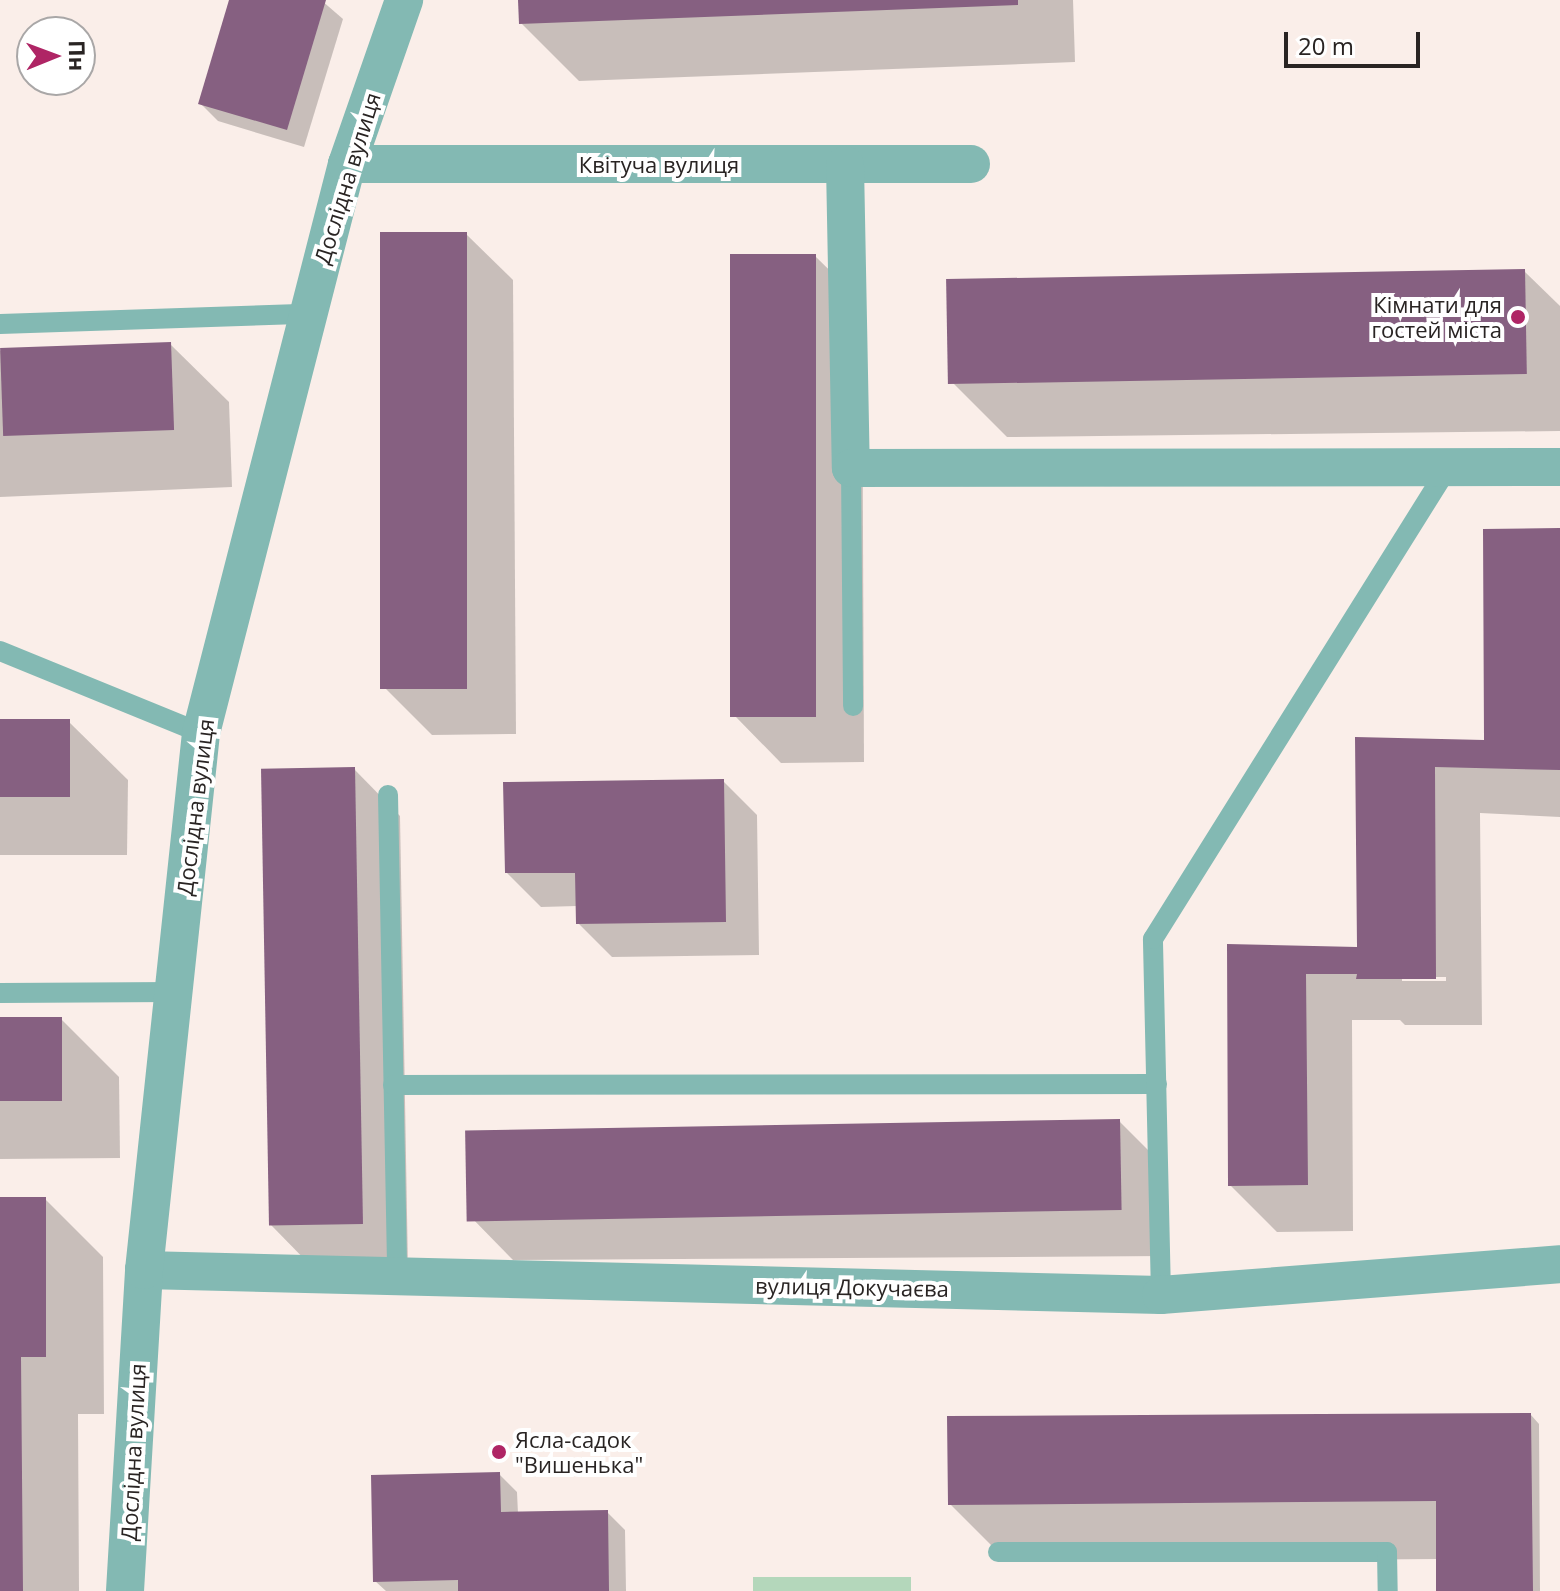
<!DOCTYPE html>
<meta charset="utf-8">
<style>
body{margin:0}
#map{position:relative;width:1560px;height:1591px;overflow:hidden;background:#faeee9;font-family:"Open Sans",sans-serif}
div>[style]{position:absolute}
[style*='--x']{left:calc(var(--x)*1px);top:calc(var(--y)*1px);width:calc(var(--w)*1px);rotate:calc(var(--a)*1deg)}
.green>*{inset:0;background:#b4d7bb;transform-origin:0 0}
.shadow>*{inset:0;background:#0003}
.building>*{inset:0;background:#866081;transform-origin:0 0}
.service>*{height:20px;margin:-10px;padding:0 10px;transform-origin:10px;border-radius:10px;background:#83b9b3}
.minor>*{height:38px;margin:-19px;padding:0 19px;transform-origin:19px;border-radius:19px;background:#83b9b3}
.dots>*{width:22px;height:22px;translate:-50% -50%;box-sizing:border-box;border:4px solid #fff;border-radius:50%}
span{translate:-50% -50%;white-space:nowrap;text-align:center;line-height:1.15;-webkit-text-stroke:8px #fff;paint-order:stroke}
.street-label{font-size:22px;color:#292423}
.poi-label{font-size:22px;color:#292423}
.right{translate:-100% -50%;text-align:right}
.left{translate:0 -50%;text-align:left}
.north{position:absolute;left:16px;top:16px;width:80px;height:80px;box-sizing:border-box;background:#fff;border:2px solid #a9a7a7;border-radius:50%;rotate:89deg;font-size:22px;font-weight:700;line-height:32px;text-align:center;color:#292423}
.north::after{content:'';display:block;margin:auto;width:28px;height:36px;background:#af2565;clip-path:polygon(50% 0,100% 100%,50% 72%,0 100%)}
.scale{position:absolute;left:1284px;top:32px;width:136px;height:36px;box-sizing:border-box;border:4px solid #292423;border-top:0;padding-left:10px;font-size:24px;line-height:28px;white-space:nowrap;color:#292423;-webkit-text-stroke:6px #fff;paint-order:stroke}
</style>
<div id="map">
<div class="green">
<div style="left:753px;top:1577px;width:158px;height:14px"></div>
</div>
<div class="shadow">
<div style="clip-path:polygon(232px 0,321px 0,343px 19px,304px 147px,218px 121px,200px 103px)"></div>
<div style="clip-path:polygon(520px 0,1073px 0,1075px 62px,579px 81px,521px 23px)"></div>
<div style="clip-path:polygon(466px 234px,513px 280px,516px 734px,432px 735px,385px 688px)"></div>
<div style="clip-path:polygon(815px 256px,862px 302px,864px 762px,781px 763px,735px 716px)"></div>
<div style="clip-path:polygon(1524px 271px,1560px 306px,1560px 431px,1007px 437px,949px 379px)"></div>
<div style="clip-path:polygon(170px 344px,229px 402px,232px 487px,0 497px,0 351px)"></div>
<div style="clip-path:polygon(evenodd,1560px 530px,1560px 817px,1480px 813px,1482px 1025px,1405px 1025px,1400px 1020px,1352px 1020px,1353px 1231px,1277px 1232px,1230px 1185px,1229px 946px,1359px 949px,1357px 740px,1486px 742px,1560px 530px,1402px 977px,1446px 977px,1446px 981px,1402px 981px,1402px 977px)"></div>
<div style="clip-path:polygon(0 721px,69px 722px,128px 780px,127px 855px,0 855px)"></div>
<div style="clip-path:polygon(354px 769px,400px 816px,408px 1270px,317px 1272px,271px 1225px)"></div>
<div style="clip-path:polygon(723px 781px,757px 815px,759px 955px,612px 957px,578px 923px,577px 906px,541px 907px,507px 873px)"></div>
<div style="clip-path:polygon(0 1019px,61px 1019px,119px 1077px,120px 1158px,0 1159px)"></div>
<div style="clip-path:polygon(1119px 1121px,1166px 1168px,1167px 1256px,513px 1260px,467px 1213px)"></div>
<div style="clip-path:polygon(0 1199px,45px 1199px,103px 1257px,104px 1414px,78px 1414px,79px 1591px,0 1591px)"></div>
<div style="clip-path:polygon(1531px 1415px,1539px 1424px,1540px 1591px,1438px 1591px,1438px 1559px,1008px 1562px,950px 1504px)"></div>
<div style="clip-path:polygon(499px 1474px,517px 1492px,518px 1514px,607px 1512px,625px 1530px,626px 1591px,386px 1591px,375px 1581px)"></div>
</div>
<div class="building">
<div style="clip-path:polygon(229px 0,326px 0,287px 130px,198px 104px)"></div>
<div style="clip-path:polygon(518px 0,1018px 0,1018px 5px,519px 24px)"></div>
<div style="left:380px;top:232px;width:87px;height:457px"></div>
<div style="left:730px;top:254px;width:86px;height:463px"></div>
<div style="left:1525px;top:269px;width:105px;height:579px;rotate:89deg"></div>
<div style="left:171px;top:342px;width:88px;height:171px;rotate:88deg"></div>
<div style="clip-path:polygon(1560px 528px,1560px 770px,1435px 767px,1436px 979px,1356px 979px,1357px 974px,1306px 974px,1308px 1185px,1228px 1186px,1227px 944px,1357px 947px,1355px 737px,1484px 740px,1483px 529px)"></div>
<div style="left:0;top:719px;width:70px;height:78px"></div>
<div style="left:355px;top:767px;width:457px;height:94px;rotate:89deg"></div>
<div style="clip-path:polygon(724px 779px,726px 922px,576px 924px,575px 873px,505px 873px,503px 782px)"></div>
<div style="left:0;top:1017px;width:62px;height:84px"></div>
<div style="left:1120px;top:1119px;width:91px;height:655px;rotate:89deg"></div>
<div style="clip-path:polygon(0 1197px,46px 1197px,46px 1357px,21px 1357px,23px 1591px,0 1591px)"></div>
<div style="clip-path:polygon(1531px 1413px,1533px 1591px,1436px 1591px,1436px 1501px,948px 1505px,947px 1416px)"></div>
<div style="clip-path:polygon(500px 1472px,501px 1512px,608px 1510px,609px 1591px,458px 1591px,458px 1580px,373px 1582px,371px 1475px)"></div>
</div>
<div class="service">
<div style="--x:0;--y:324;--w:307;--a:-1.9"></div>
<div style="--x:851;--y:468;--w:238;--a:89.5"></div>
<div style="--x:0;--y:651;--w:217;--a:22.2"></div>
<div style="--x:388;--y:795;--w:481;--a:88.9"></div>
<div style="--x:0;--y:993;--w:174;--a:-0.3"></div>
<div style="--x:393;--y:1085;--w:764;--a:-0.07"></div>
<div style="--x:1161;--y:1295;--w:356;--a:-91.3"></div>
<div style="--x:1153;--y:939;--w:554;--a:-57.97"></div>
<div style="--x:998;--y:1552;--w:389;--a:0"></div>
<div style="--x:1387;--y:1552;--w:39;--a:89"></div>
</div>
<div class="minor">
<div style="--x:347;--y:164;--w:624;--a:0"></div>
<div style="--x:845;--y:165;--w:303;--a:88.9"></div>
<div style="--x:851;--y:468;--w:709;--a:-0.08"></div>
<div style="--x:144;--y:1270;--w:1017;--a:1.41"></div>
<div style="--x:1161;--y:1295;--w:400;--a:-4.4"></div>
<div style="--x:125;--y:1591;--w:322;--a:-86.6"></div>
<div style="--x:144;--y:1270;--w:540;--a:-83.94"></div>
<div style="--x:201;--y:733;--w:587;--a:-75.61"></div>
<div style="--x:347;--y:164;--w:174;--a:-70.8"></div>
</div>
<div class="dots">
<div style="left:1518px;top:317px;background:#af2565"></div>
<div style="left:499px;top:1452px;background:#af2565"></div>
</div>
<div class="street-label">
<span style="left:659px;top:165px">Квітуча вулиця</span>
<span style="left:347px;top:178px;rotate:-73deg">Дослідна вулиця</span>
<span style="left:195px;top:807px;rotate:-83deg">Дослідна вулиця</span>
<span style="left:852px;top:1287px;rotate:1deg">вулиця Докучаєва</span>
<span style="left:133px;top:1452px;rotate:-87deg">Дослідна вулиця</span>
</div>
<div class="poi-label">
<span class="right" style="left:1502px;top:317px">Кімнати для<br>гостей міста</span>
<span class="left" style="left:515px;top:1452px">Ясла-садок<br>"Вишенька"</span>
</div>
<div class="north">Пн</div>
<div class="scale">20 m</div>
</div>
